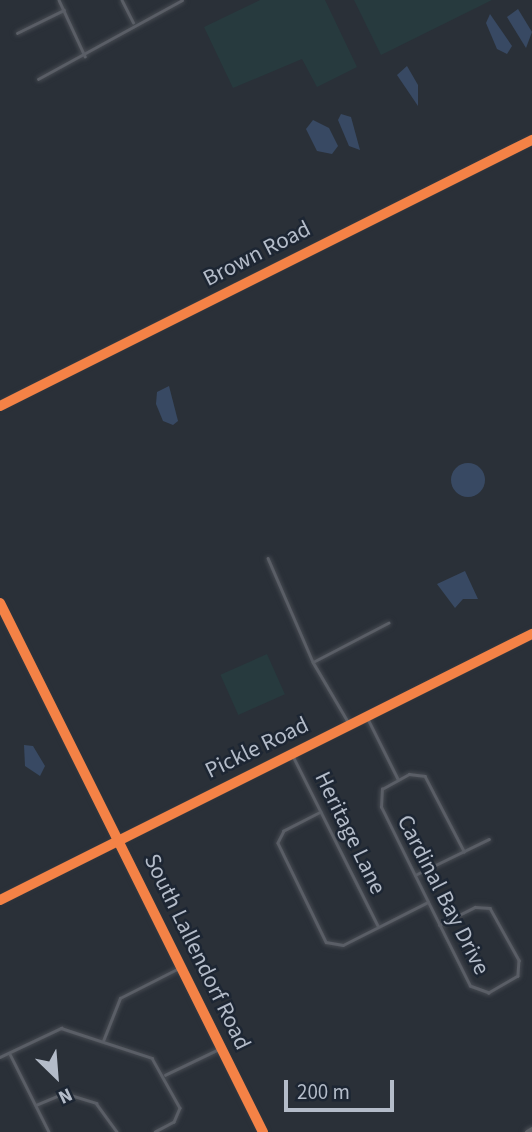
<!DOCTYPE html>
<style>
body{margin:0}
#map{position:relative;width:532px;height:1132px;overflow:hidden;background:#2a3038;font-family:"Source Sans 3",sans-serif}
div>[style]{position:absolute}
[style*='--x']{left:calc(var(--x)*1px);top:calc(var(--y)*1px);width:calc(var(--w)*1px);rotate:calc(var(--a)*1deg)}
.green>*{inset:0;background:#273a3e;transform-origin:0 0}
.water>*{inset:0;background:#384963}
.round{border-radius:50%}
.roads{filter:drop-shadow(0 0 2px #484c53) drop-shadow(0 0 2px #484c53)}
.minor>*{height:2.5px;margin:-1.25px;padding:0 1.25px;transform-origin:1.25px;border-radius:1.25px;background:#5a5e66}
.tertiary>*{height:3.5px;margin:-1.75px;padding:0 1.75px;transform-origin:1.75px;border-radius:1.75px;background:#5a5e66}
.trunk>*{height:5px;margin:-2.5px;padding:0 2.5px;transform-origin:2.5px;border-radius:2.5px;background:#5b5f64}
.cycleway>*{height:10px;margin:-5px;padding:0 5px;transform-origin:5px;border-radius:5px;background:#f48246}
span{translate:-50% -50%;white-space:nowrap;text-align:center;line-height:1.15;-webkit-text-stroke:5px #1d2633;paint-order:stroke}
.street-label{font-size:23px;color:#b4bcc9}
.north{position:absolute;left:21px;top:1041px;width:70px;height:70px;-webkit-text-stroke:5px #1d2633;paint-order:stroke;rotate:155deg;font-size:19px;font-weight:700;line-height:28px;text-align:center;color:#b4bcc9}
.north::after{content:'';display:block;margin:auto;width:24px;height:32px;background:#b4bcc9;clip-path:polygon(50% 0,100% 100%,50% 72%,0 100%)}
.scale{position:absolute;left:284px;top:1080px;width:110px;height:32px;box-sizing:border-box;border:4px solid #b4bcc9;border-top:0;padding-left:9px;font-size:21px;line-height:24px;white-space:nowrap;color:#b4bcc9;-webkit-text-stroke:5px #1d2633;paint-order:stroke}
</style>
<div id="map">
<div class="green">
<div style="clip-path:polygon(260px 0,325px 0,357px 67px,317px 87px,302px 59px,233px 88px,204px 27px)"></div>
<div style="clip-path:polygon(354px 0,492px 0,381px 55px)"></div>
<div style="left:267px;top:654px;width:44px;height:51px;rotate:66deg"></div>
</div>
<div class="water">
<div style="clip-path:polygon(518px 9px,532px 32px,526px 48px,507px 17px)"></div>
<div style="clip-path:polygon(490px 14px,512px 46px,507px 54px,497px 49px,486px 23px)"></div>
<div style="clip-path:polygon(407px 66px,418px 85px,418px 106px,397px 75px)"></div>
<div style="clip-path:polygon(341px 114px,351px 117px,360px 150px,349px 146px,338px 120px)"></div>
<div style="clip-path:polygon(313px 120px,329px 128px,338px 146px,332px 154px,317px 151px,306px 129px)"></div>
<div style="clip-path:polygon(169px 386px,178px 421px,173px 425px,163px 421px,156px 404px,157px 392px)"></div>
<div class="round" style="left:451px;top:463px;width:34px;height:34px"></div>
<div style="clip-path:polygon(465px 571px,478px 599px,463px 599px,455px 608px,437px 584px)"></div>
<div style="clip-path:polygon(24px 745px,33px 746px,45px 766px,40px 776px,25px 766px)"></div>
</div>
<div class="roads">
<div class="minor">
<div style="--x:59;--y:0;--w:62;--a:65.1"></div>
<div style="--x:122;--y:0;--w:25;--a:63"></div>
<div style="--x:17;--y:33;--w:52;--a:-26.1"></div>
<div style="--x:38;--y:79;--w:164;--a:-28.7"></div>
<div style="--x:268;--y:558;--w:113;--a:66.6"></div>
<div style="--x:313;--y:662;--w:73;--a:59.6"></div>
<div style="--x:313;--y:662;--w:85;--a:-27.5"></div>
<div style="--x:367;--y:717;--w:69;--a:63.4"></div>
<div style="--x:292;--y:754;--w:192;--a:63.4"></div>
<div style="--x:321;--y:812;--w:42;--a:152.8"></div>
<div style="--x:284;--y:831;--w:13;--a:117"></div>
<div style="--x:278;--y:843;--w:110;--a:64.1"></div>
<div style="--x:326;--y:942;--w:17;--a:10"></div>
<div style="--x:343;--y:945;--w:95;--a:-26.8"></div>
<div style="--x:415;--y:875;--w:82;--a:-25.9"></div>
<div style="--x:439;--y:925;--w:40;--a:-26.6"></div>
<div style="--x:475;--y:907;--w:15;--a:4"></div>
<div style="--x:490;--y:908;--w:60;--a:60.9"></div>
<div style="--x:519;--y:960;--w:16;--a:94"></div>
<div style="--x:518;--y:976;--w:34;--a:150"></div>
<div style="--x:489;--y:993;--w:20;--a:-160"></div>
<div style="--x:470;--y:986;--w:94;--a:-116.6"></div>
<div style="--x:428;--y:902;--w:106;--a:-116.3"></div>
<div style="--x:381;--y:807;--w:18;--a:-87"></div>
<div style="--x:382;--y:789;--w:31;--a:-29"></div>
<div style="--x:409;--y:774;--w:16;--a:7"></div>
<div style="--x:425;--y:776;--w:85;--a:62.5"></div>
<div style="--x:103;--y:1041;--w:46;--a:-68.4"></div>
<div style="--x:120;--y:998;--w:68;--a:-26.9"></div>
<div style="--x:10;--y:1054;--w:87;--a:63.4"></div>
<div style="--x:0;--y:1057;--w:68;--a:-25.4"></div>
<div style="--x:61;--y:1028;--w:96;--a:18.2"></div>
<div style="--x:152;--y:1058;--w:57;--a:60.8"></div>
<div style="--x:180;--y:1108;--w:15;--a:113"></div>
<div style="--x:174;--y:1122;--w:21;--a:152"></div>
<div style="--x:165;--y:1075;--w:62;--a:-25.7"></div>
<div style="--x:36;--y:1105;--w:30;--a:-23"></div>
<div style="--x:64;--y:1093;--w:34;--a:17"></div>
<div style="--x:96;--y:1103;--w:36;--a:54"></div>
</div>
<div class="tertiary">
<div style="--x:0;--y:406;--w:595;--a:-26.57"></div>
<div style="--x:0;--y:603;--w:591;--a:63.57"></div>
<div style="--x:0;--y:900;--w:595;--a:-26.57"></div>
</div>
<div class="trunk">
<div style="--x:527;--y:1132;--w:6;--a:-31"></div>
</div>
</div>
<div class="cycleway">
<div style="--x:0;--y:406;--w:595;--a:-26.57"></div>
<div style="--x:0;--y:603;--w:591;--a:63.57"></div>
<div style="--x:0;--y:900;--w:595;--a:-26.57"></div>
</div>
<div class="street-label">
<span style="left:257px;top:254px;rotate:-27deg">Brown Road</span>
<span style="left:257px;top:748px;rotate:-26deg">Pickle Road</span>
<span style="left:350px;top:833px;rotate:64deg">Heritage Lane</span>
<span style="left:443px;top:895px;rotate:63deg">Cardinal Bay Drive</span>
<span style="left:197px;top:952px;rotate:64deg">South Lallendorf Road</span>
</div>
<div class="north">N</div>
<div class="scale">200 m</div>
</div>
